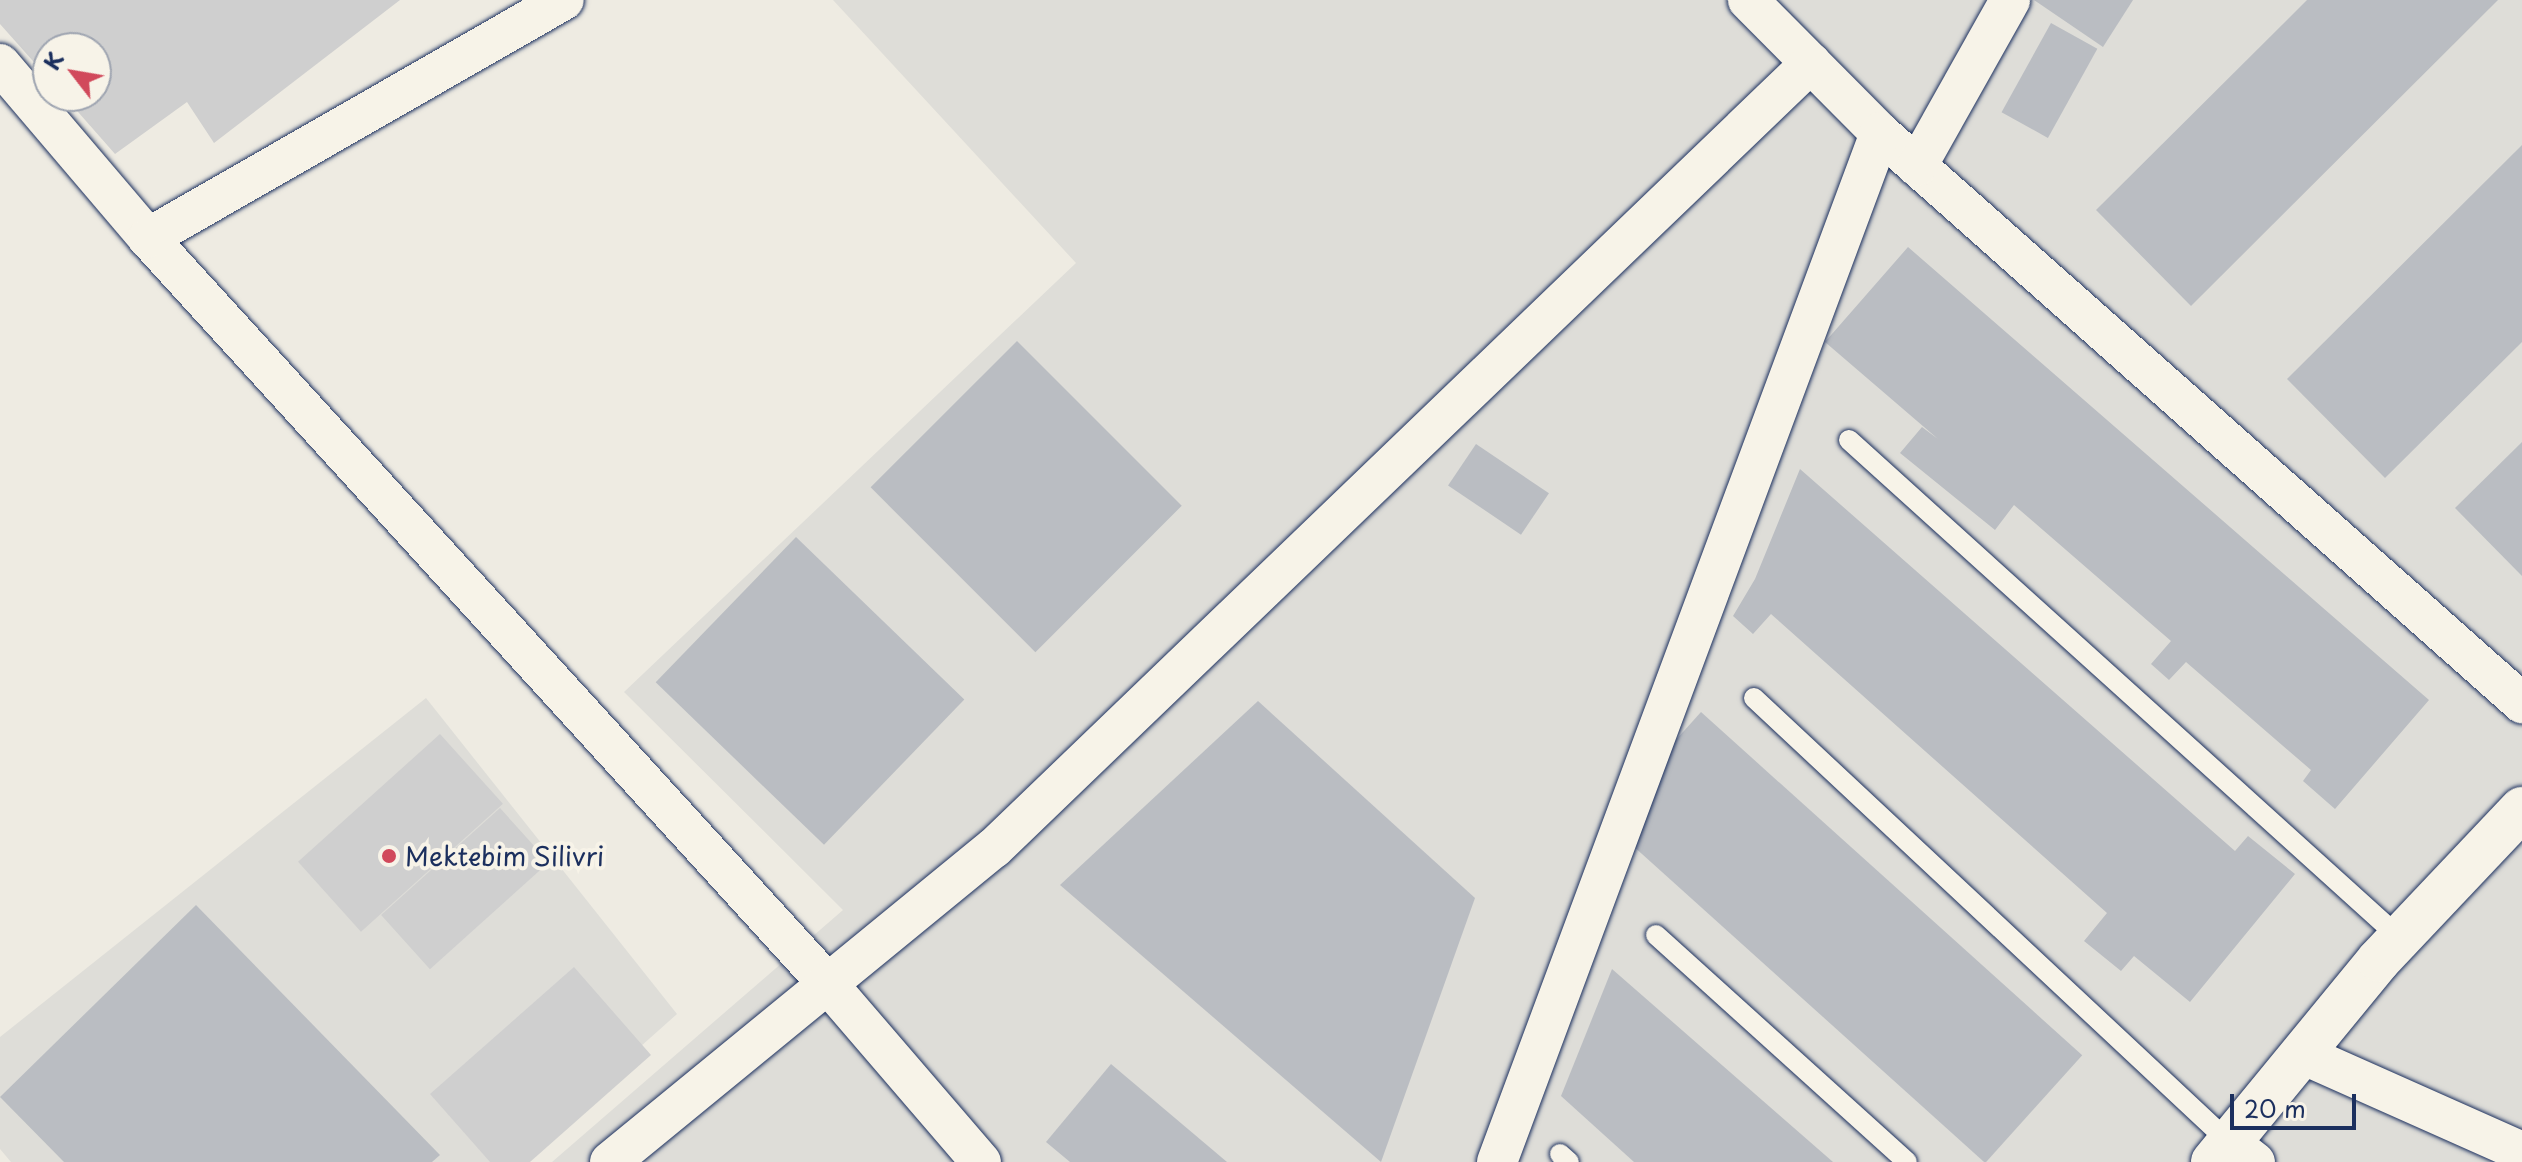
<!DOCTYPE html>
<style>
body{margin:0}
#map{position:relative;width:2522px;height:1162px;overflow:hidden;background:#eeebe2;font-family:"Playpen Sans",sans-serif}
div>[style]{position:absolute}
[style*='--x']{left:calc(var(--x)*1px);top:calc(var(--y)*1px);width:calc(var(--w)*1px);rotate:calc(var(--a)*1deg)}
.built>*{inset:0;background:#deddd8}
.green>*{inset:0;background:#cfcfcf;transform-origin:0 0}
.building>*{inset:0;background:#babdc2;transform-origin:0 0}
.roads{filter:drop-shadow(0 0 2px #1b2f5e) drop-shadow(0 0 2px #1b2f5e)}
.lane>*{height:20px;margin:-10px;padding:0 10px;transform-origin:10px;border-radius:10px;background:#f7f3e8}
.street>*{height:40px;margin:-20px;padding:0 20px;transform-origin:20px;border-radius:20px;background:#f7f3e8}
.secondary>*{height:44px;margin:-22px;padding:0 22px;transform-origin:22px;border-radius:22px;background:#f7f3e8}
.dots>*{width:22px;height:22px;translate:-50% -50%;box-sizing:border-box;border:4px solid #f7f3e8;border-radius:50%}
span{translate:-50% -50%;white-space:nowrap;text-align:center;line-height:1.15;-webkit-text-stroke:8px #f7f3e8;paint-order:stroke}
.poi-label{font-size:26px;color:#1b2f5e}
.left{translate:0 -50%;text-align:left}
.north{position:absolute;left:32px;top:32px;width:80px;height:80px;box-sizing:border-box;background:#f7f3e8;border:2px solid #9fa5b1;border-radius:50%;rotate:301deg;font-size:22px;font-weight:700;line-height:32px;text-align:center;color:#1b2f5e}
.north::after{content:'';display:block;margin:auto;width:28px;height:36px;background:#d1495b;clip-path:polygon(50% 0,100% 100%,50% 72%,0 100%)}
.scale{position:absolute;left:2230px;top:1094px;width:126px;height:36px;box-sizing:border-box;border:4px solid #1b2f5e;border-top:0;padding-left:10px;font-size:24px;line-height:28px;white-space:nowrap;color:#1b2f5e;-webkit-text-stroke:6px #f7f3e8;paint-order:stroke}
</style>
<div id="map">
<div class="built">
<div style="clip-path:polygon(833px 0,2522px 0,2522px 1162px,552px 1162px,843px 910px,624px 692px,1076px 263px)"></div>
<div style="clip-path:polygon(426px 698px,677px 1014px,511px 1162px,11px 1162px,0 1149px,0 1037px)"></div>
</div>
<div class="green">
<div style="clip-path:polygon(0 0,400px 0,214px 143px,187px 102px,115px 154px,64px 96px,96px 96px,96px 48px,48px 48px,48px 78px,0 24px)"></div>
<div style="left:440px;top:734px;width:94px;height:191px;rotate:48deg"></div>
<div style="left:500px;top:808px;width:73px;height:160px;rotate:48deg"></div>
<div style="clip-path:polygon(574px 967px,651px 1055px,530px 1162px,490px 1162px,430px 1094px)"></div>
</div>
<div class="building">
<div style="clip-path:polygon(2034px 0,2133px 0,2103px 47px)"></div>
<div style="clip-path:polygon(2307px 0,2498px 0,2191px 306px,2096px 210px)"></div>
<div style="left:2051px;top:23px;width:53px;height:102px;rotate:29deg"></div>
<div style="clip-path:polygon(2522px 145px,2522px 342px,2385px 478px,2287px 379px)"></div>
<div style="clip-path:polygon(1908px 247px,2429px 700px,2335px 809px,2303px 781px,2311px 770px,2186px 662px,2169px 680px,2151px 664px,2171px 641px,2014px 505px,1995px 530px,1900px 453px,1922px 427px,1938px 439px,1825px 342px)"></div>
<div style="left:1017px;top:341px;width:233px;height:207px;rotate:45deg"></div>
<div style="clip-path:polygon(2522px 442px,2522px 576px,2455px 508px)"></div>
<div style="left:1476px;top:444px;width:88px;height:50px;rotate:34deg"></div>
<div style="clip-path:polygon(1800px 469px,2235px 851px,2248px 836px,2295px 874px,2190px 1002px,2134px 956px,2121px 971px,2084px 941px,2107px 913px,1771px 614px,1753px 634px,1733px 616px,1755px 579px)"></div>
<div style="left:796px;top:537px;width:234px;height:202px;rotate:44deg"></div>
<div style="clip-path:polygon(1258px 701px,1475px 898px,1381px 1162px,1060px 885px)"></div>
<div style="left:1701px;top:712px;width:513px;height:145px;rotate:42deg"></div>
<div style="clip-path:polygon(196px 905px,440px 1155px,432px 1162px,64px 1162px,0 1097px)"></div>
<div style="clip-path:polygon(1612px 969px,1833px 1162px,1634px 1162px,1561px 1096px)"></div>
<div style="clip-path:polygon(1111px 1064px,1227px 1162px,1070px 1162px,1046px 1142px)"></div>
</div>
<div class="roads">
<div class="lane">
<div style="--x:1849;--y:440;--w:744;--a:42.11"></div>
<div style="--x:1754;--y:698;--w:650;--a:43.07"></div>
<div style="--x:1656;--y:935;--w:338;--a:42.1"></div>
<div style="--x:1560;--y:1154;--w:12;--a:42"></div>
</div>
<div class="street">
<div style="--x:1748;--y:0;--w:187;--a:45.2"></div>
<div style="--x:1880;--y:133;--w:859;--a:41.6"></div>
<div style="--x:0;--y:64;--w:228;--a:49.6"></div>
<div style="--x:148;--y:238;--w:1008;--a:47.65"></div>
<div style="--x:827;--y:983;--w:236;--a:49.3"></div>
<div style="--x:1917;--y:166;--w:190;--a:-60.7"></div>
<div style="--x:148;--y:238;--w:479;--a:-29.8"></div>
<div style="--x:2302;--y:1054;--w:241;--a:24"></div>
<div style="--x:2229;--y:1142;--w:33;--a:38"></div>
<div style="--x:610;--y:1162;--w:496;--a:-39.3"></div>
<div style="--x:994;--y:848;--w:1133;--a:-43.86"></div>
<div style="--x:1497;--y:1162;--w:1098;--a:-69.58"></div>
</div>
<div class="secondary">
<div style="--x:2213;--y:1162;--w:261;--a:-50.6"></div>
<div style="--x:2379;--y:960;--w:208;--a:-46.6"></div>
</div>
</div>
<div class="dots">
<div style="left:389px;top:856px;background:#d1495b"></div>
</div>
<div class="poi-label">
<span class="left" style="left:405px;top:856px">Mektebim Silivri</span>
</div>
<div class="north">K</div>
<div class="scale">20 m</div>
</div>
